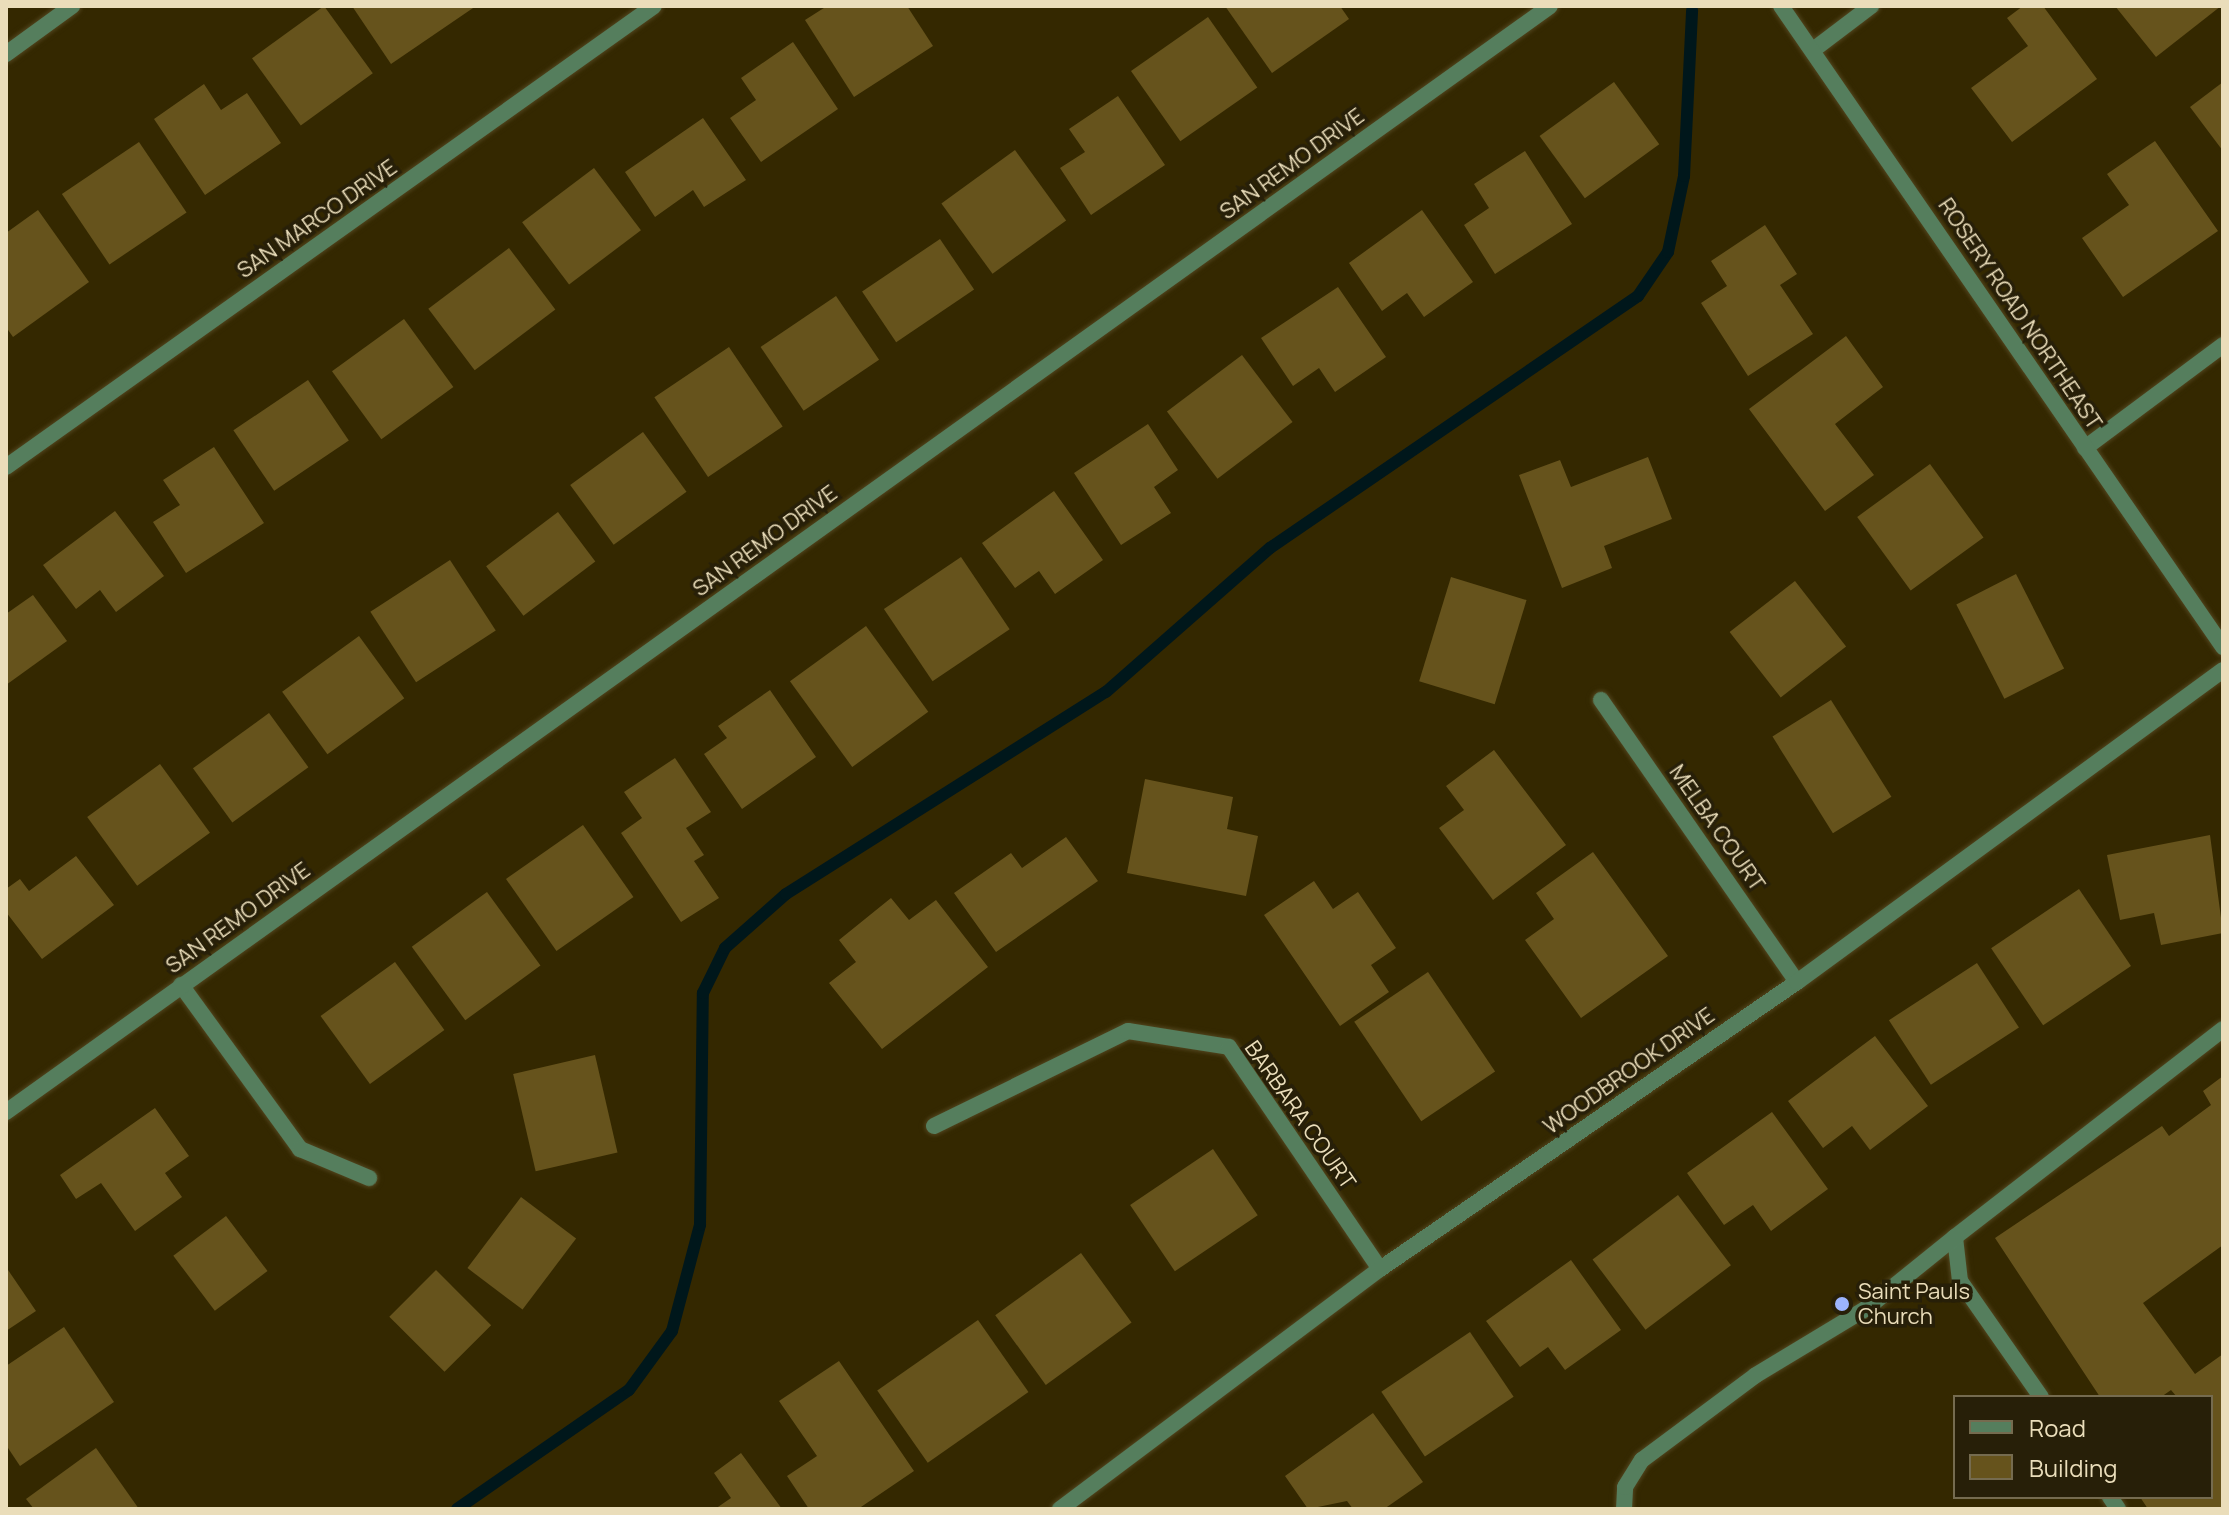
<!DOCTYPE html>
<style>
body{margin:0}
#map{position:relative;width:2229px;height:1515px;overflow:hidden;background:#342800;font-family:Manrope,sans-serif}
div>[style]{position:absolute}
[style*='--x']{left:calc(var(--x)*1px);top:calc(var(--y)*1px);width:calc(var(--w)*1px);rotate:calc(var(--a)*1deg)}
.stream>*{height:12px;margin:-6px;padding:0 6px;transform-origin:6px;border-radius:6px;background:#00171b}
.building>*{inset:0;background:#66531c;transform-origin:0 0}
.roads{filter:drop-shadow(0 0 2px #51451e) drop-shadow(0 0 2px #51451e)}
.service>*{height:16px;margin:-8px;padding:0 8px;transform-origin:8px;border-radius:8px;background:#557e5d}
.minor>*{height:16px;margin:-8px;padding:0 8px;transform-origin:8px;border-radius:8px;background:#557e5d}
.tertiary>*{height:16px;margin:-8px;padding:0 8px;transform-origin:8px;border-radius:8px;background:#557e5d}
.dots>*{width:22px;height:22px;translate:-50% -50%;box-sizing:border-box;border:4px solid #271f08;border-radius:50%}
span{translate:-50% -50%;white-space:nowrap;text-align:center;line-height:1.15;-webkit-text-stroke:7px #271f08;paint-order:stroke}
.street-label{font-size:22px;color:#eaddba}
.poi-label{font-size:22px;color:#eaddba}
.left{translate:0 -50%;text-align:left}
.frame{position:absolute;inset:0;border:8px solid #eaddba;pointer-events:none}
.legend{position:absolute;left:1953px;top:1395px;width:260px;height:104px;box-sizing:border-box;background:#271f08;border:2px solid #756b4f;margin:0;padding:10px 14px;list-style:none;font-size:24px;color:#eaddba}
.legend li{display:flex;align-items:center;gap:16px;height:40px}
.legend b{width:40px;border:2px solid #756b4f}
</style>
<div id="map">
<div class="stream">
<div style="--x:457;--y:1509;--w:209;--a:-34.7"></div>
<div style="--x:629;--y:1390;--w:73;--a:-53.9"></div>
<div style="--x:672;--y:1331;--w:110;--a:-75.2"></div>
<div style="--x:700;--y:1225;--w:232;--a:-89.3"></div>
<div style="--x:703;--y:993;--w:50;--a:-63.9"></div>
<div style="--x:725;--y:948;--w:81;--a:-41.5"></div>
<div style="--x:786;--y:894;--w:378;--a:-32.3"></div>
<div style="--x:1106;--y:692;--w:218;--a:-41.3"></div>
<div style="--x:1270;--y:548;--w:446;--a:-34.4"></div>
<div style="--x:1638;--y:296;--w:53;--a:-55.7"></div>
<div style="--x:1668;--y:252;--w:78;--a:-78.1"></div>
<div style="--x:1684;--y:176;--w:166;--a:-87.2"></div>
</div>
<div class="building">
<div style="left:324px;top:6px;width:83px;height:89px;rotate:54deg"></div>
<div style="clip-path:polygon(352px 6px,476px 6px,391px 64px)"></div>
<div style="clip-path:polygon(827px 6px,907px 6px,933px 46px,854px 97px,805px 20px)"></div>
<div style="clip-path:polygon(1225px 6px,1340px 6px,1349px 19px,1272px 73px)"></div>
<div style="clip-path:polygon(2023px 6px,2043px 6px,2097px 79px,2012px 142px,1971px 88px,2028px 46px,2007px 18px)"></div>
<div style="clip-path:polygon(2115px 6px,2221px 6px,2156px 57px)"></div>
<div style="left:1208px;top:17px;width:86px;height:94px;rotate:55deg"></div>
<div style="clip-path:polygon(793px 42px,838px 109px,761px 162px,730px 118px,756px 100px,741px 78px)"></div>
<div style="left:1614px;top:82px;width:77px;height:92px;rotate:54deg"></div>
<div style="clip-path:polygon(2223px 82px,2223px 151px,2190px 107px)"></div>
<div style="clip-path:polygon(204px 84px,221px 110px,247px 93px,281px 143px,205px 195px,154px 119px)"></div>
<div style="clip-path:polygon(1118px 96px,1165px 165px,1091px 215px,1060px 168px,1085px 152px,1069px 129px)"></div>
<div style="clip-path:polygon(703px 118px,746px 180px,704px 207px,693px 190px,655px 217px,625px 172px)"></div>
<div style="clip-path:polygon(2155px 141px,2218px 231px,2123px 297px,2082px 238px,2129px 205px,2107px 174px)"></div>
<div style="left:139px;top:142px;width:85px;height:93px;rotate:56deg"></div>
<div style="left:1015px;top:150px;width:87px;height:91px;rotate:54deg"></div>
<div style="clip-path:polygon(1525px 151px,1572px 224px,1495px 274px,1464px 225px,1489px 208px,1474px 184px)"></div>
<div style="left:594px;top:168px;width:78px;height:90px;rotate:53deg"></div>
<div style="clip-path:polygon(38px 210px,89px 282px,13px 337px,6px 327px,6px 233px)"></div>
<div style="clip-path:polygon(1422px 210px,1473px 282px,1424px 317px,1407px 293px,1382px 311px,1349px 263px)"></div>
<div style="clip-path:polygon(1765px 225px,1797px 274px,1780px 285px,1813px 334px,1748px 376px,1701px 303px,1727px 286px,1711px 261px)"></div>
<div style="left:940px;top:239px;width:61px;height:94px;rotate:56deg"></div>
<div style="left:509px;top:248px;width:77px;height:101px;rotate:53deg"></div>
<div style="clip-path:polygon(1338px 287px,1386px 357px,1335px 392px,1319px 368px,1293px 386px,1261px 338px)"></div>
<div style="left:836px;top:296px;width:77px;height:91px;rotate:56deg"></div>
<div style="left:404px;top:319px;width:84px;height:89px;rotate:54deg"></div>
<div style="clip-path:polygon(1846px 336px,1883px 387px,1835px 424px,1874px 475px,1825px 511px,1749px 409px)"></div>
<div style="left:729px;top:347px;width:96px;height:90px;rotate:56deg"></div>
<div style="left:1242px;top:355px;width:84px;height:94px;rotate:53deg"></div>
<div style="left:308px;top:380px;width:73px;height:90px;rotate:56deg"></div>
<div style="clip-path:polygon(1148px 424px,1178px 470px,1154px 487px,1171px 513px,1121px 545px,1074px 473px)"></div>
<div style="left:643px;top:432px;width:74px;height:90px;rotate:54deg"></div>
<div style="clip-path:polygon(214px 447px,264px 523px,186px 573px,153px 522px,180px 505px,163px 480px)"></div>
<div style="clip-path:polygon(1648px 457px,1672px 519px,1604px 546px,1612px 568px,1562px 588px,1519px 475px,1560px 460px,1571px 487px)"></div>
<div style="left:1930px;top:464px;width:91px;height:90px;rotate:54deg"></div>
<div style="clip-path:polygon(1054px 491px,1103px 560px,1055px 594px,1039px 571px,1015px 588px,982px 543px)"></div>
<div style="clip-path:polygon(115px 511px,164px 576px,116px 612px,100px 590px,76px 609px,43px 565px)"></div>
<div style="left:558px;top:512px;width:62px;height:90px;rotate:53deg"></div>
<div style="left:961px;top:557px;width:87px;height:93px;rotate:56deg"></div>
<div style="left:450px;top:560px;width:84px;height:95px;rotate:57deg"></div>
<div style="left:2016px;top:574px;width:106px;height:67px;rotate:63deg"></div>
<div style="left:1451px;top:577px;width:79px;height:109px;rotate:17deg"></div>
<div style="left:1795px;top:581px;width:83px;height:83px;rotate:52deg"></div>
<div style="clip-path:polygon(33px 595px,67px 641px,6px 685px,6px 614px)"></div>
<div style="left:866px;top:626px;width:106px;height:94px;rotate:54deg"></div>
<div style="left:359px;top:636px;width:77px;height:95px;rotate:54deg"></div>
<div style="clip-path:polygon(770px 690px,816px 757px,742px 809px,704px 754px,727px 738px,718px 726px)"></div>
<div style="left:1831px;top:700px;width:114px;height:69px;rotate:58deg"></div>
<div style="left:269px;top:713px;width:67px;height:94px;rotate:54deg"></div>
<div style="clip-path:polygon(1494px 750px,1566px 845px,1493px 900px,1439px 828px,1464px 810px,1446px 786px)"></div>
<div style="clip-path:polygon(675px 758px,711px 812px,686px 828px,704px 855px,694px 861px,719px 898px,681px 922px,621px 833px,642px 818px,624px 792px)"></div>
<div style="left:160px;top:764px;width:85px;height:90px;rotate:54deg"></div>
<div style="clip-path:polygon(1145px 779px,1233px 797px,1227px 829px,1258px 836px,1246px 896px,1127px 873px)"></div>
<div style="left:583px;top:825px;width:88px;height:94px;rotate:55deg"></div>
<div style="clip-path:polygon(2210px 835px,2223px 933px,2161px 945px,2154px 913px,2120px 920px,2107px 855px)"></div>
<div style="clip-path:polygon(1066px 837px,1098px 881px,996px 952px,954px 893px,1011px 853px,1022px 868px)"></div>
<div style="clip-path:polygon(1593px 852px,1668px 956px,1581px 1018px,1525px 940px,1554px 919px,1536px 893px)"></div>
<div style="clip-path:polygon(76px 856px,114px 905px,42px 959px,6px 912px,6px 889px,20px 879px,29px 891px)"></div>
<div style="clip-path:polygon(1314px 881px,1333px 909px,1358px 892px,1396px 948px,1371px 965px,1389px 992px,1340px 1026px,1264px 915px)"></div>
<div style="left:2079px;top:889px;width:93px;height:106px;rotate:56deg"></div>
<div style="left:487px;top:892px;width:91px;height:93px;rotate:54deg"></div>
<div style="clip-path:polygon(891px 898px,909px 920px,936px 900px,988px 967px,882px 1049px,829px 983px,856px 962px,839px 940px)"></div>
<div style="left:395px;top:962px;width:84px;height:92px;rotate:54deg"></div>
<div style="left:1977px;top:963px;width:77px;height:105px;rotate:57deg"></div>
<div style="left:1428px;top:972px;width:120px;height:89px;rotate:56deg"></div>
<div style="clip-path:polygon(1875px 1036px,1928px 1106px,1870px 1150px,1852px 1126px,1823px 1148px,1788px 1101px)"></div>
<div style="left:595px;top:1055px;width:100px;height:84px;rotate:77deg"></div>
<div style="clip-path:polygon(2223px 1076px,2223px 1245px,2143px 1303px,2195px 1374px,2223px 1354px,2223px 1509px,2148px 1509px,2140px 1497px,2211px 1497px,2211px 1397px,2177px 1397px,2171px 1390px,2161px 1397px,2100px 1397px,1995px 1238px,2162px 1126px,2169px 1136px,2211px 1105px,2203px 1091px)"></div>
<div style="clip-path:polygon(155px 1108px,189px 1156px,165px 1173px,182px 1197px,135px 1231px,101px 1183px,76px 1199px,60px 1175px)"></div>
<div style="clip-path:polygon(1772px 1112px,1828px 1189px,1771px 1231px,1753px 1205px,1724px 1225px,1687px 1173px)"></div>
<div style="left:1213px;top:1149px;width:80px;height:100px;rotate:56deg"></div>
<div style="left:1678px;top:1195px;width:88px;height:107px;rotate:53deg"></div>
<div style="left:521px;top:1197px;width:69px;height:89px;rotate:37deg"></div>
<div style="left:226px;top:1216px;width:69px;height:66px;rotate:53deg"></div>
<div style="left:1081px;top:1253px;width:86px;height:106px;rotate:54deg"></div>
<div style="clip-path:polygon(1571px 1260px,1621px 1330px,1565px 1370px,1548px 1347px,1520px 1367px,1486px 1321px)"></div>
<div style="clip-path:polygon(6px 1267px,36px 1311px,6px 1331px)"></div>
<div style="left:436px;top:1270px;width:78px;height:66px;rotate:45deg"></div>
<div style="left:978px;top:1320px;width:88px;height:123px;rotate:55deg"></div>
<div style="clip-path:polygon(64px 1327px,114px 1402px,20px 1466px,6px 1445px,6px 1366px)"></div>
<div style="left:1470px;top:1332px;width:78px;height:107px;rotate:56deg"></div>
<div style="clip-path:polygon(839px 1361px,914px 1471px,858px 1509px,809px 1509px,787px 1476px,817px 1456px,779px 1401px)"></div>
<div style="clip-path:polygon(1373px 1413px,1423px 1482px,1384px 1509px,1353px 1509px,1347px 1501px,1308px 1509px,1285px 1476px)"></div>
<div style="clip-path:polygon(96px 1448px,139px 1509px,34px 1509px,26px 1499px)"></div>
<div style="clip-path:polygon(741px 1453px,782px 1509px,715px 1509px,731px 1498px,714px 1473px)"></div>
</div>
<div class="roads">
<div class="service">
<div style="--x:6;--y:54;--w:82;--a:-36"></div>
<div style="--x:2041;--y:1397;--w:141;--a:-124.9"></div>
<div style="--x:1960;--y:1281;--w:44;--a:-96.5"></div>
<div style="--x:1955;--y:1237;--w:339;--a:-37.8"></div>
<div style="--x:2110;--y:1497;--w:14;--a:56"></div>
<div style="--x:1624;--y:1509;--w:22;--a:-87"></div>
<div style="--x:1625;--y:1487;--w:32;--a:-58"></div>
<div style="--x:1642;--y:1460;--w:142;--a:-36.7"></div>
<div style="--x:1756;--y:1375;--w:130;--a:-31.1"></div>
<div style="--x:1867;--y:1308;--w:113;--a:-38.9"></div>
</div>
<div class="minor">
<div style="--x:1813;--y:50;--w:73;--a:-37.2"></div>
<div style="--x:2085;--y:448;--w:172;--a:-36.7"></div>
<div style="--x:6;--y:467;--w:795;--a:-35.43"></div>
<div style="--x:1601;--y:700;--w:343;--a:55.2"></div>
<div style="--x:181;--y:985;--w:203;--a:54"></div>
<div style="--x:300;--y:1149;--w:75;--a:22.8"></div>
<div style="--x:6;--y:1112;--w:1899;--a:-35.61"></div>
<div style="--x:934;--y:1126;--w:216;--a:-26.1"></div>
<div style="--x:1128;--y:1031;--w:102;--a:9"></div>
<div style="--x:1229;--y:1047;--w:268;--a:55.8"></div>
<div style="--x:1060;--y:1509;--w:400;--a:-36.9"></div>
<div style="--x:1380;--y:1269;--w:506;--a:-34.54"></div>
<div style="--x:1797;--y:982;--w:528;--a:-36.22"></div>
</div>
<div class="tertiary">
<div style="--x:1781;--y:6;--w:779;--a:55.41"></div>
</div>
</div>
<div class="dots">
<div style="left:1842px;top:1304px;background:#9cb4fd"></div>
</div>
<div class="street-label">
<span style="left:1292px;top:164px;rotate:-36deg">SAN REMO DRIVE</span>
<span style="left:317px;top:219px;rotate:-35deg">SAN MARCO DRIVE</span>
<span style="left:2020px;top:314px;rotate:56deg">ROSERY ROAD NORTHEAST</span>
<span style="left:765px;top:541px;rotate:-36deg">SAN REMO DRIVE</span>
<span style="left:1717px;top:828px;rotate:55deg">MELBA COURT</span>
<span style="left:238px;top:918px;rotate:-36deg">SAN REMO DRIVE</span>
<span style="left:1629px;top:1071px;rotate:-35deg">WOODBROOK DRIVE</span>
<span style="left:1300px;top:1115px;rotate:55deg">BARBARA COURT</span>
</div>
<div class="poi-label">
<span class="left" style="left:1858px;top:1304px">Saint Pauls<br>Church</span>
</div>
<div class="frame"></div>
<ul class="legend">
<li><b style="height:10px;background:#557e5d"></b>Road</li>
<li><b style="height:22px;background:#66531c"></b>Building</li>
</ul>
</div>
